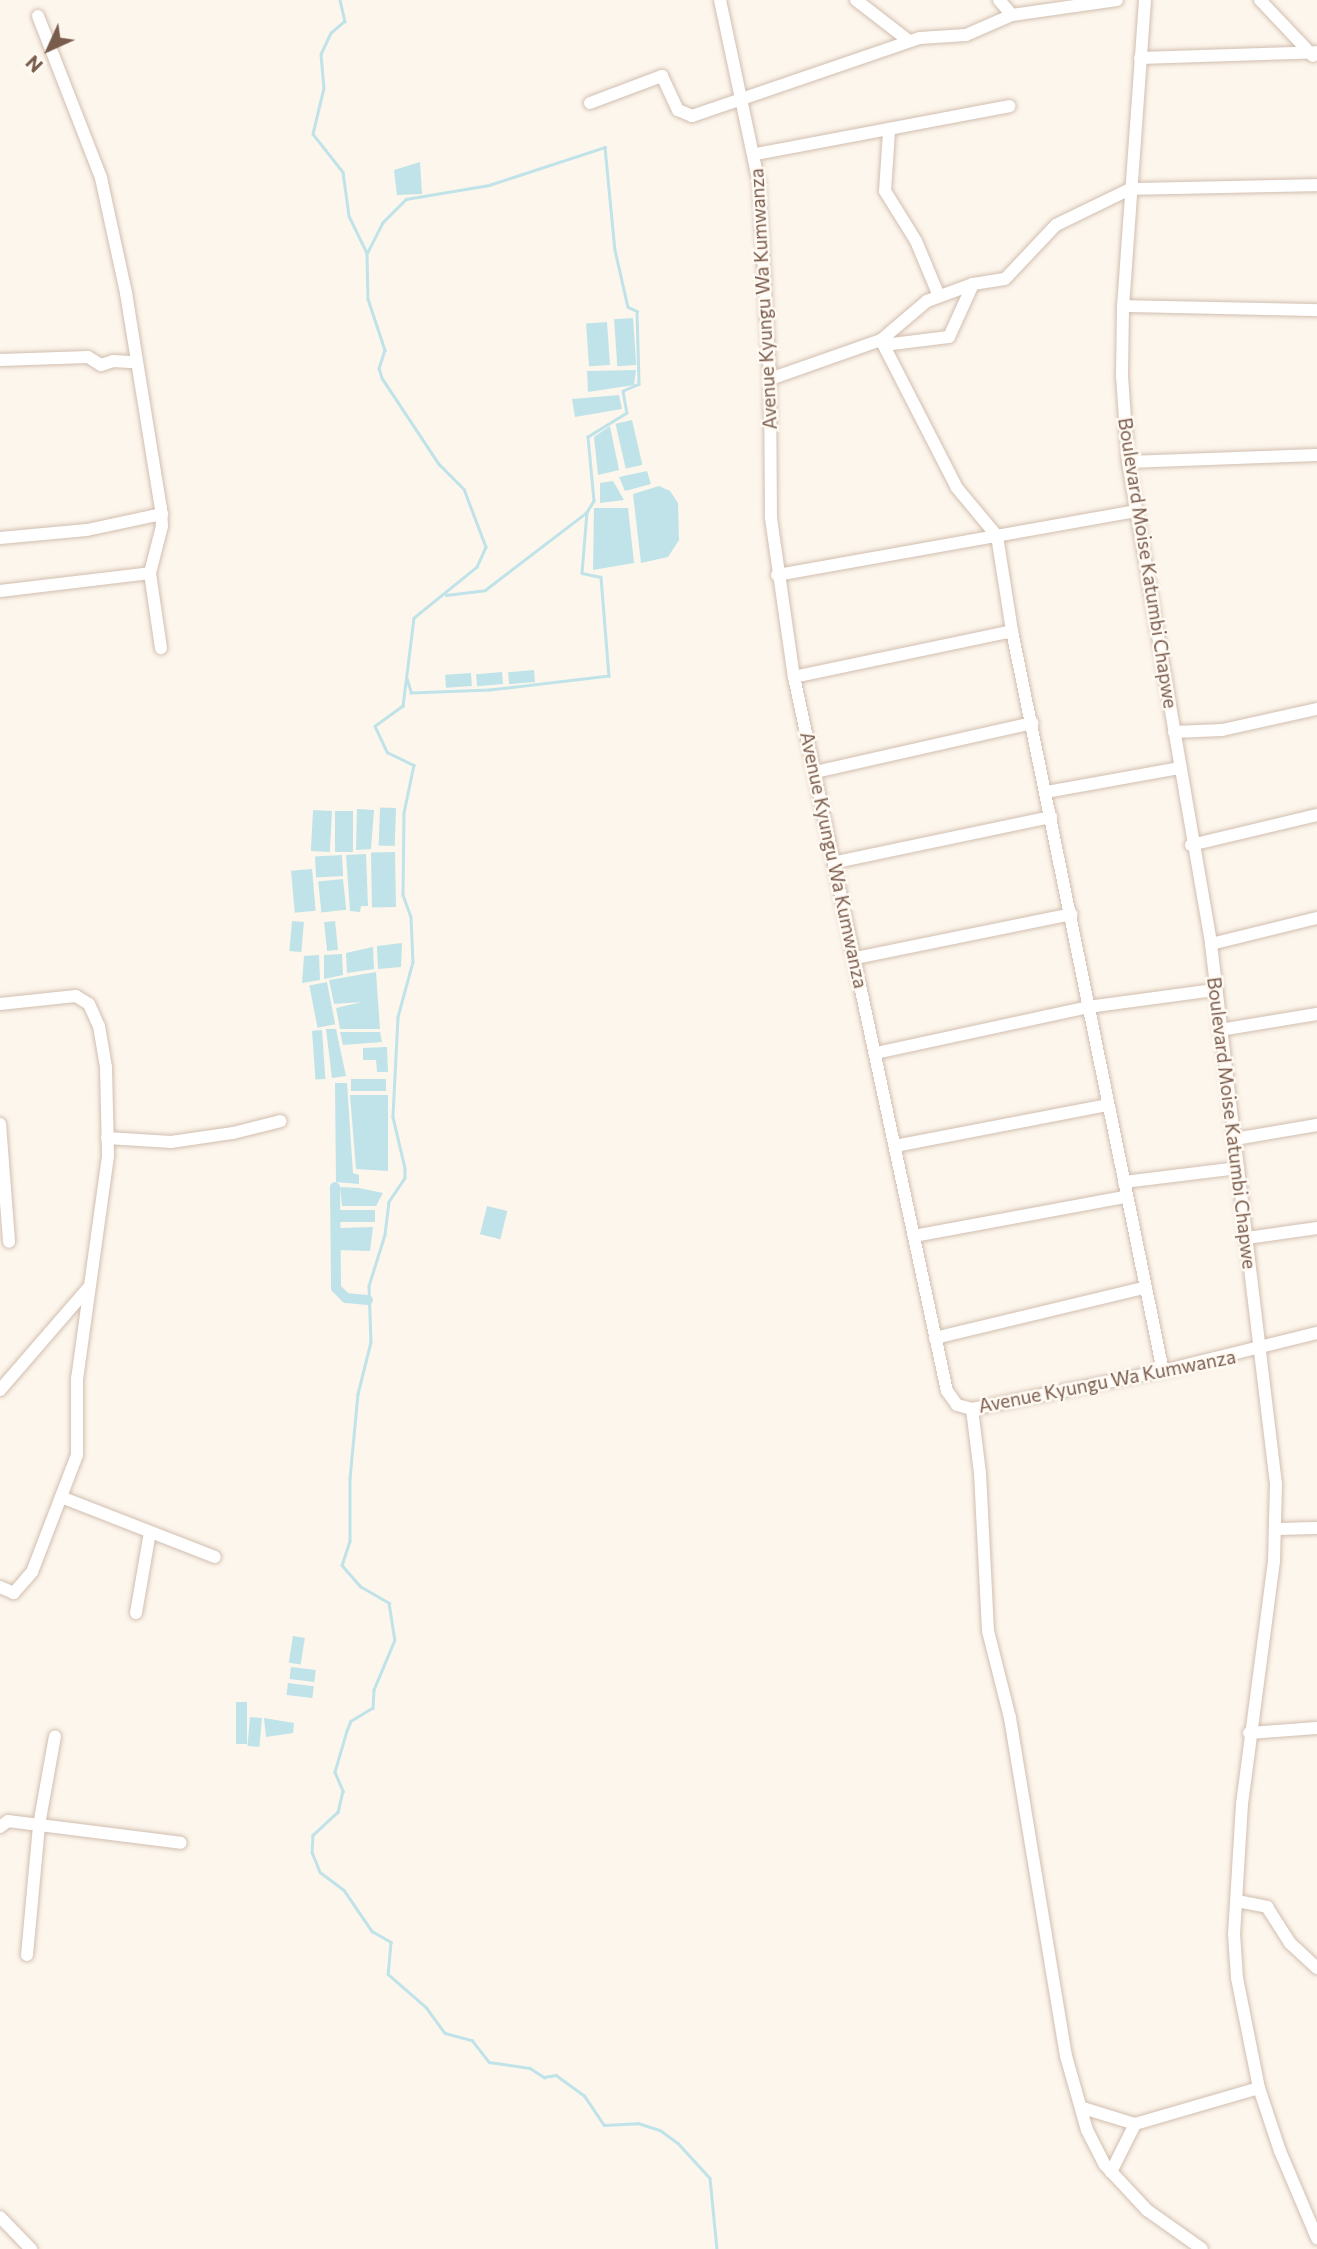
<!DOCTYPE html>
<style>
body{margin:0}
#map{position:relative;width:1317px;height:2249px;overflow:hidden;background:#fdf6ec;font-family:Commissioner,sans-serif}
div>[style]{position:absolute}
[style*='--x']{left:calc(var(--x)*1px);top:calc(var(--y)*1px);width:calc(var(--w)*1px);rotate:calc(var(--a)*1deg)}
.water>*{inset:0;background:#bfe3e8;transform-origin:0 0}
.stream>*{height:2.5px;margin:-1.25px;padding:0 1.25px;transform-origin:1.25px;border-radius:1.25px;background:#bfe3e8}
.canal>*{height:10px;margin:-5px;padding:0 5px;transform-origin:5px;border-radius:5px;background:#bfe3e8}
.roads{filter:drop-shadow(0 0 2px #d1beb0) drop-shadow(0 0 2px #d1beb0)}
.minor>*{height:12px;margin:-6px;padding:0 6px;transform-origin:6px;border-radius:6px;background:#fff}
span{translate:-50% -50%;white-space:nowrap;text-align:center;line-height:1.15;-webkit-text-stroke:5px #fffaf3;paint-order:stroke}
.street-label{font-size:19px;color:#7a5c4d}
.north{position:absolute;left:14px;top:14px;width:70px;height:70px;-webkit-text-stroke:5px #fffaf3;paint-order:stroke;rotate:225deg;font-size:19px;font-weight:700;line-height:28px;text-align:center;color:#7a5c4d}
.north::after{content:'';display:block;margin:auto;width:24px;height:32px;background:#7a5c4d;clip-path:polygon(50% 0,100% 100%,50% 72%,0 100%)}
</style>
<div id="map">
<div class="water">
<div style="clip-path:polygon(420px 162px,422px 194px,397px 195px,394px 170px)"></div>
<div style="left:633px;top:318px;width:47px;height:19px;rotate:86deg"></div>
<div style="left:607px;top:322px;width:43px;height:21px;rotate:86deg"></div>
<div style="clip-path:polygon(636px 370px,634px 385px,588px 392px,587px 371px)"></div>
<div style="clip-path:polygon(619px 395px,622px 409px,575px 417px,572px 399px)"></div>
<div style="left:632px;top:420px;width:46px;height:17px;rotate:77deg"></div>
<div style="clip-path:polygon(610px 426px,619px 470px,598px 475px,594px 437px)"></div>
<div style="clip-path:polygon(647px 471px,651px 484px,625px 491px,619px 477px)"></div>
<div style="clip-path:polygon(613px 481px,624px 500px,600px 503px,600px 483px)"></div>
<div style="clip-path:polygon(659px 486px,670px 491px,678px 503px,679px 540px,668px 557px,641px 563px,633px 494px)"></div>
<div style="clip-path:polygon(594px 508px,628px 508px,634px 563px,593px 570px)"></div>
<div style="left:534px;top:670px;width:12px;height:26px;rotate:85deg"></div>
<div style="left:502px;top:672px;width:12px;height:26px;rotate:85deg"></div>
<div style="left:471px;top:673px;width:13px;height:26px;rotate:86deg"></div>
<div style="left:396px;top:808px;width:38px;height:16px;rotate:92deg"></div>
<div style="clip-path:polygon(357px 809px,374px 810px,371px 849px,356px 850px)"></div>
<div style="left:332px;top:811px;width:41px;height:19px;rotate:93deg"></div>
<div style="left:335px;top:811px;width:18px;height:41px"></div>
<div style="left:395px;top:852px;width:55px;height:24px;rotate:89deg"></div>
<div style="clip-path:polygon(366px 854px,368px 906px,361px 906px,360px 912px,350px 911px,346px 855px)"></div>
<div style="left:342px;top:855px;width:21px;height:27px;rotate:87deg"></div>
<div style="left:312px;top:869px;width:42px;height:21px;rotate:85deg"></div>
<div style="left:343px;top:879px;width:31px;height:25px;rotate:84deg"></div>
<div style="left:292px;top:921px;width:12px;height:30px;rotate:5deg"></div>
<div style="left:335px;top:921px;width:29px;height:11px;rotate:84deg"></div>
<div style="clip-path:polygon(402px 943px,401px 967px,378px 969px,377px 946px)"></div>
<div style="clip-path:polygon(373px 947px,374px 969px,347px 973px,346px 953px)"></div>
<div style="clip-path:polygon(342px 954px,343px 975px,324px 979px,324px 955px)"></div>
<div style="clip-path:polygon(319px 955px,320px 980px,302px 983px,304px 956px)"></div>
<div style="clip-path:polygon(376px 972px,380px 1029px,340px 1029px,336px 1008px,362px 1002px,334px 1004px,329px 980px)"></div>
<div style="left:327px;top:982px;width:43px;height:18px;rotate:79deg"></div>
<div style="clip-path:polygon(326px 1029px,336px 1029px,346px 1076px,332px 1078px)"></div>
<div style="left:322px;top:1030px;width:49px;height:10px;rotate:86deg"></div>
<div style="clip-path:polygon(340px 1032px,380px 1032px,382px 1042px,343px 1045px)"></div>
<div style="clip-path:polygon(387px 1047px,388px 1072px,377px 1072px,376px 1060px,363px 1060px,363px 1048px)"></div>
<div style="left:351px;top:1079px;width:35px;height:12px"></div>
<div style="clip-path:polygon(335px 1083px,347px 1083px,353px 1173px,359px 1175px,359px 1184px,336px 1182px)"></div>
<div style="clip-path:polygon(350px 1095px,388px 1095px,388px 1171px,356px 1169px)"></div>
<div style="clip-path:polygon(340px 1187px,359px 1188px,383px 1193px,376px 1206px,342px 1206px)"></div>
<div style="left:487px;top:1206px;width:21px;height:29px;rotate:14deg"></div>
<div style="left:375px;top:1210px;width:12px;height:35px;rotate:90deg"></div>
<div style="clip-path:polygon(373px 1227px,370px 1251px,340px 1250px,340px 1228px)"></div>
<div style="left:293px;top:1636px;width:12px;height:27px;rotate:9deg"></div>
<div style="left:291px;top:1667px;width:25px;height:12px;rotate:7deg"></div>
<div style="left:288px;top:1683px;width:26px;height:12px;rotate:7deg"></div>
<div style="left:236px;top:1702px;width:11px;height:42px"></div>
<div style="left:250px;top:1717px;width:12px;height:29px;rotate:5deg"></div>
<div style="clip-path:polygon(264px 1718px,294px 1723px,293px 1733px,266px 1737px)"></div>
</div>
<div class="stream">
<div style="--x:340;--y:0;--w:22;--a:77"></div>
<div style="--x:345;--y:21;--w:18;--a:139"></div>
<div style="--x:331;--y:33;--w:23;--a:115"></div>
<div style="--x:321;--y:54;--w:34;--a:85"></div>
<div style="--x:324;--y:88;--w:47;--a:103.4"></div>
<div style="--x:313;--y:134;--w:48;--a:51.7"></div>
<div style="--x:343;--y:172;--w:44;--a:82.2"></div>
<div style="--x:349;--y:216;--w:41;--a:64.1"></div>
<div style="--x:367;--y:253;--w:46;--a:88.8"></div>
<div style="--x:368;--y:299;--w:54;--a:71.6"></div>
<div style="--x:385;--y:350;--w:19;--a:108"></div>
<div style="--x:379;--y:368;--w:10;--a:73"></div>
<div style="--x:382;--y:378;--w:103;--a:56.5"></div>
<div style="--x:439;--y:464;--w:35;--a:45"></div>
<div style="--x:464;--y:489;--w:62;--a:69.2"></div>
<div style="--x:486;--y:547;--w:22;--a:114"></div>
<div style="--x:477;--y:567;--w:81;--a:141"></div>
<div style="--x:414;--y:618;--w:89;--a:97.1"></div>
<div style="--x:403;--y:706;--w:34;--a:144"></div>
<div style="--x:375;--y:726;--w:29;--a:65"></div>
<div style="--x:387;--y:752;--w:30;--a:26"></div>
<div style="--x:414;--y:765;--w:49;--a:101.8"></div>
<div style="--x:404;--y:813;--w:82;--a:90.7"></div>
<div style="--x:403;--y:895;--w:23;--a:70"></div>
<div style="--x:411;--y:917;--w:45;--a:87.5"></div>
<div style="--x:413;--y:962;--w:57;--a:105.3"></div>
<div style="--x:398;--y:1017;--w:100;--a:92.9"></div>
<div style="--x:393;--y:1117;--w:52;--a:76.8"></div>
<div style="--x:405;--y:1168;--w:10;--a:90"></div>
<div style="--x:405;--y:1178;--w:29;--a:124"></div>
<div style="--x:389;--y:1202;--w:33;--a:97"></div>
<div style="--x:385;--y:1235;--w:53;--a:107.4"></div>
<div style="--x:369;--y:1286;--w:56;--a:88"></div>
<div style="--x:371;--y:1342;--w:54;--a:104"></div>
<div style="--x:358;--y:1394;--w:84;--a:95.4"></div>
<div style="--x:350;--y:1478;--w:63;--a:90"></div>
<div style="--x:350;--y:1541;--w:25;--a:108"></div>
<div style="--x:342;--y:1565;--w:28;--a:49"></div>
<div style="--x:360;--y:1586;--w:34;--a:30"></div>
<div style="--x:389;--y:1603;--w:37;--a:81"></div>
<div style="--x:395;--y:1640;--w:54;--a:112.8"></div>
<div style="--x:374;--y:1690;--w:18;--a:93"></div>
<div style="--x:373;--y:1708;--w:26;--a:149"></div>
<div style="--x:351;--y:1721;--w:11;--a:112"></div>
<div style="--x:347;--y:1731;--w:43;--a:106.3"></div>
<div style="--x:335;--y:1772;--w:21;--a:67"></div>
<div style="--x:343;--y:1791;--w:22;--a:103"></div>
<div style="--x:338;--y:1812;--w:34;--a:137"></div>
<div style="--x:313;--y:1835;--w:17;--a:93"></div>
<div style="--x:312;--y:1852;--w:22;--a:68"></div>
<div style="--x:320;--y:1872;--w:30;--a:37"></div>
<div style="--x:344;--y:1890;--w:50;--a:55.7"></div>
<div style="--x:372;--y:1931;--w:22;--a:30"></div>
<div style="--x:391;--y:1942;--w:32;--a:95"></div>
<div style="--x:388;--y:1974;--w:50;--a:41"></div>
<div style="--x:426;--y:2007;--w:32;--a:54"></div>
<div style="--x:445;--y:2033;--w:28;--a:15"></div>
<div style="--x:472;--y:2040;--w:28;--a:52"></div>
<div style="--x:489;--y:2062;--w:41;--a:8.3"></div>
<div style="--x:530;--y:2068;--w:17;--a:33"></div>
<div style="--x:544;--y:2077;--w:12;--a:-9"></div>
<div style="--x:556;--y:2075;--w:34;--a:36"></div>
<div style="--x:584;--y:2095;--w:36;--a:56"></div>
<div style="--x:604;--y:2125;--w:34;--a:-3"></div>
<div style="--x:638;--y:2123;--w:23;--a:18"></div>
<div style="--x:660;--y:2130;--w:22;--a:36"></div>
<div style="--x:678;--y:2143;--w:47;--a:47.6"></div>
<div style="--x:710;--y:2178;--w:71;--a:84.4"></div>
<div style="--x:367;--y:253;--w:34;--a:-63"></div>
<div style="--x:382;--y:223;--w:34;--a:-45"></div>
<div style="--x:406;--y:199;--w:84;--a:-9.6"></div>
<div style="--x:489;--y:185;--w:122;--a:-18.1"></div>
<div style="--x:605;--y:147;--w:103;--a:84.5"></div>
<div style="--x:615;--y:250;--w:58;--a:77.2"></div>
<div style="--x:628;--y:307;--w:10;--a:24"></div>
<div style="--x:637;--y:311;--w:73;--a:88.4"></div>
<div style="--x:639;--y:384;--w:17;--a:156"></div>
<div style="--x:623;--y:391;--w:22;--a:80"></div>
<div style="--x:627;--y:413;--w:46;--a:148.4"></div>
<div style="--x:588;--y:437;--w:64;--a:84.6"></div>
<div style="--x:594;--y:501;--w:13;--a:122"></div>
<div style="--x:587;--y:512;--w:61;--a:94.7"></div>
<div style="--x:582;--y:573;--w:19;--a:12"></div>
<div style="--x:601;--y:577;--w:99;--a:85.4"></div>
<div style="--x:609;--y:676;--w:120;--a:173.3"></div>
<div style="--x:490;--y:690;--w:79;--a:177.8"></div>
<div style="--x:411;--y:693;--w:14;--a:-107"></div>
<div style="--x:446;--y:595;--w:39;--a:-7"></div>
<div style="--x:485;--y:590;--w:128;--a:-37.4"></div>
</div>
<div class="canal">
<div style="--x:335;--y:1187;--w:101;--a:89.4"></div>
<div style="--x:336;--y:1288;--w:14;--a:45"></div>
<div style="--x:346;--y:1298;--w:22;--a:5"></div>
</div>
<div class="roads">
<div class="minor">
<div style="--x:720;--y:0;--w:187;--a:78"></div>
<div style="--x:759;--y:183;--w:196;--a:86.8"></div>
<div style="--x:770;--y:379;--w:139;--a:89.6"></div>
<div style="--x:771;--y:518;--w:161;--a:81.8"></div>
<div style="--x:794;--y:677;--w:730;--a:77.91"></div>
<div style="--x:947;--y:1391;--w:17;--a:54"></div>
<div style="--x:957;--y:1405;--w:16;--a:15"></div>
<div style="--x:972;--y:1409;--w:195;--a:-11.3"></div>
<div style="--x:1163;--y:1371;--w:159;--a:-13.9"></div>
<div style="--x:856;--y:0;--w:67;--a:37.7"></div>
<div style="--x:999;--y:0;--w:20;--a:49"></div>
<div style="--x:1145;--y:0;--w:307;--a:94.1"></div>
<div style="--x:1123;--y:306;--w:70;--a:90.8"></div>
<div style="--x:1122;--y:376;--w:86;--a:86"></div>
<div style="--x:1128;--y:462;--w:489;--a:80.2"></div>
<div style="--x:1211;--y:944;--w:544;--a:83.14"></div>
<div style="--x:1276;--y:1484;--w:77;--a:91.5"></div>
<div style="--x:1274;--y:1561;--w:245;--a:97.5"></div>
<div style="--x:1242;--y:1804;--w:130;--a:93.5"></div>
<div style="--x:1234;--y:1934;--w:44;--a:86.1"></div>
<div style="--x:1237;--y:1978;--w:112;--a:78.7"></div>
<div style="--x:1259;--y:2088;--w:66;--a:71.6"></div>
<div style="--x:1280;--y:2151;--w:95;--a:67"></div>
<div style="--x:1260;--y:0;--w:77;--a:46.6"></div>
<div style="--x:38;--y:16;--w:174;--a:68.7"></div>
<div style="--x:101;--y:178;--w:118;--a:77.7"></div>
<div style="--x:126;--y:293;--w:218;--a:80.8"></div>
<div style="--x:161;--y:508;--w:18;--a:87"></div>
<div style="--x:162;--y:526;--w:49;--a:104.3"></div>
<div style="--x:150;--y:573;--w:76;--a:81.7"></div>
<div style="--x:1140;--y:58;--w:177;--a:-1.9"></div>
<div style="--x:590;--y:103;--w:77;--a:-20.6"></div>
<div style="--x:662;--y:76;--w:38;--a:65"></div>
<div style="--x:678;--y:110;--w:15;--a:23"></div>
<div style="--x:692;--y:116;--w:241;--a:-18.9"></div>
<div style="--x:920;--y:38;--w:46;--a:-3.7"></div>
<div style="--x:966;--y:35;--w:50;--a:-23.5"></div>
<div style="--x:1012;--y:15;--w:106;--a:-8.1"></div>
<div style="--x:889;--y:132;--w:59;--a:93.9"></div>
<div style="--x:885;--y:191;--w:59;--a:58.2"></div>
<div style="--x:916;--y:241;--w:60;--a:67.3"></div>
<div style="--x:756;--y:154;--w:258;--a:-10.7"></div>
<div style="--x:1123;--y:306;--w:194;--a:1.2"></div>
<div style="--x:881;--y:340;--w:166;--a:62.8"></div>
<div style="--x:957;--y:488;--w:62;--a:50.2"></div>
<div style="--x:997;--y:536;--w:96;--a:81"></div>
<div style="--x:1012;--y:631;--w:755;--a:78.47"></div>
<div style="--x:884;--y:345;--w:65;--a:-7"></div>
<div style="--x:949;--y:337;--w:58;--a:-65.6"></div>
<div style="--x:0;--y:360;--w:88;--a:-2"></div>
<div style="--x:88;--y:357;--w:15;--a:32"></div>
<div style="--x:101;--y:365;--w:13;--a:-18"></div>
<div style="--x:113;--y:361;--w:22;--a:3"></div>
<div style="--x:770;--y:379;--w:118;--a:-19.4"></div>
<div style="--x:881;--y:340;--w:60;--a:-40.3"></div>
<div style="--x:927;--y:301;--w:49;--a:-20.3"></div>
<div style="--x:973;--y:284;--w:32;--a:-9"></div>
<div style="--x:1005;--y:279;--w:74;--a:-46.6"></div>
<div style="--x:1056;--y:225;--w:82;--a:-25.9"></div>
<div style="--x:1130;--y:189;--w:187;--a:-1.2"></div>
<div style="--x:1128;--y:462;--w:189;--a:-2.1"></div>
<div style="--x:0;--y:538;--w:87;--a:-5.3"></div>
<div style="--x:87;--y:530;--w:77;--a:-12"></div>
<div style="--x:777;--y:575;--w:365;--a:-10.1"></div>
<div style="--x:0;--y:591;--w:151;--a:-6.8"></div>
<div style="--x:794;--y:677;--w:223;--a:-11.9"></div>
<div style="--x:1174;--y:732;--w:48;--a:-2.4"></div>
<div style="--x:1222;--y:730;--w:97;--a:-12.5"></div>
<div style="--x:815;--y:772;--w:223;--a:-12.7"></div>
<div style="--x:1046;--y:792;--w:136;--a:-10.2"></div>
<div style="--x:1191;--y:845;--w:130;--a:-13.4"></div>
<div style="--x:837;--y:862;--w:219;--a:-11.9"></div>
<div style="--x:1211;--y:944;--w:109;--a:-13.8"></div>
<div style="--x:856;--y:958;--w:220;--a:-11.5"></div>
<div style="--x:0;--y:1004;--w:76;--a:-6"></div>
<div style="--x:76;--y:996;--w:15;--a:32"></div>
<div style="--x:89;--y:1004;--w:24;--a:66"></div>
<div style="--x:99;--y:1026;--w:42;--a:80.3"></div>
<div style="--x:106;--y:1067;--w:89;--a:88.7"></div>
<div style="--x:108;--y:1156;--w:224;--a:97.9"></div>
<div style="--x:77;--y:1378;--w:77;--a:90"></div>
<div style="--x:77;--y:1455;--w:125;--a:111"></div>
<div style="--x:32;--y:1572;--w:28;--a:131"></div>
<div style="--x:14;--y:1593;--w:15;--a:-157"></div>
<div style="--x:1220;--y:1030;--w:98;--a:-9.4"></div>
<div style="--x:876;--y:1053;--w:217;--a:-12.2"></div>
<div style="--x:1088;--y:1007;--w:127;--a:-7.7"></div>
<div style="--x:0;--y:1124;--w:118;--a:85.6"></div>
<div style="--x:107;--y:1138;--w:64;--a:3.6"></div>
<div style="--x:171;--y:1142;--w:63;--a:-8.3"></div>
<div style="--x:233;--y:1133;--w:49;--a:-14"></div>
<div style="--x:1235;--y:1139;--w:83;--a:-9.7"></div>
<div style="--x:895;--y:1146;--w:217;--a:-10.9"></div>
<div style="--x:1124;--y:1182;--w:115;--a:-7"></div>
<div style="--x:914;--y:1236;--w:214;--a:-10.5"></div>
<div style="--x:1247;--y:1238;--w:71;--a:-8.1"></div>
<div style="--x:935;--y:1338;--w:214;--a:-13.5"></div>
<div style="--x:0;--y:1390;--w:136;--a:-49.2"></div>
<div style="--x:972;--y:1409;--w:64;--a:82.9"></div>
<div style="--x:980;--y:1473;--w:158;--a:87.1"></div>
<div style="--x:988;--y:1631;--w:90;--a:75.8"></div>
<div style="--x:1010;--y:1718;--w:343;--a:80.6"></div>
<div style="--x:1066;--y:2056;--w:77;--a:74.2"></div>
<div style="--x:1087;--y:2130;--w:39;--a:63"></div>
<div style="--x:1105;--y:2165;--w:62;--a:47"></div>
<div style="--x:1147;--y:2210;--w:67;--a:35.3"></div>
<div style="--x:61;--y:1497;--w:165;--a:21.3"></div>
<div style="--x:1276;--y:1529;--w:41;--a:-1.4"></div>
<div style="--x:136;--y:1613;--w:82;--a:-80.2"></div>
<div style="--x:1249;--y:1733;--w:68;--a:-4.2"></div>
<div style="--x:0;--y:1827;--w:10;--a:-37"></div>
<div style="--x:8;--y:1821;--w:174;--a:7.2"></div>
<div style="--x:1237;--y:1901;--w:31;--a:11"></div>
<div style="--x:1267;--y:1907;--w:43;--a:57.4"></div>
<div style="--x:1290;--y:1943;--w:37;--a:43"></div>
<div style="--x:27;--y:1955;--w:131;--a:-84.7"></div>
<div style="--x:39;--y:1825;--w:90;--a:-79.8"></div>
<div style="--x:1083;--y:2108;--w:54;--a:17.1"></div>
<div style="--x:1135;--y:2124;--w:129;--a:-16.2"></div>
<div style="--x:1111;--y:2172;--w:54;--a:-63.4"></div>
<div style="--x:0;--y:2217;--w:45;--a:45.9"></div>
</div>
</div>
<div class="street-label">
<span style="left:763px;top:299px;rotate:-93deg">Avenue Kyungu Wa Kumwanza</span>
<span style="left:1148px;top:563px;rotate:81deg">Boulevard Moise Katumbi Chapwe</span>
<span style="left:834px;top:860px;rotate:78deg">Avenue Kyungu Wa Kumwanza</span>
<span style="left:1232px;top:1123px;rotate:83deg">Boulevard Moise Katumbi Chapwe</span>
<span style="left:1107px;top:1381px;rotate:-11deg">Avenue Kyungu Wa Kumwanza</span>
</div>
<div class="north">N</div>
</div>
